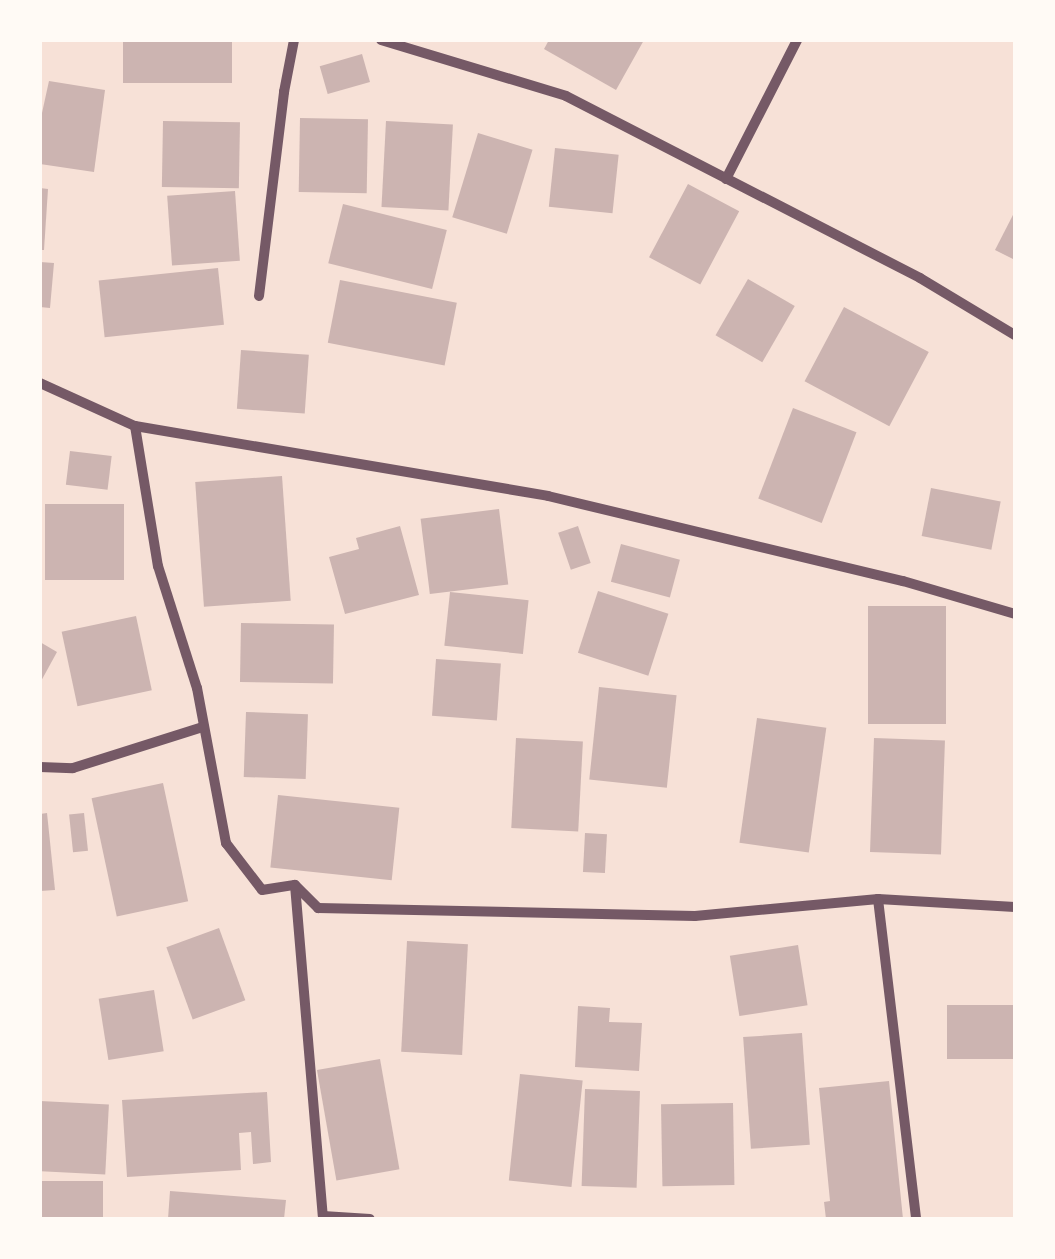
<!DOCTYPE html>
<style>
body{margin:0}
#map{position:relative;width:1055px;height:1259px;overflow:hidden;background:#f7e1d7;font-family:"Space Grotesk",sans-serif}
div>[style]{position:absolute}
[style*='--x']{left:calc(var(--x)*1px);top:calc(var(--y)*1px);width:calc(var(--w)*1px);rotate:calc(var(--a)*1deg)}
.building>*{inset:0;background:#ccb4b1;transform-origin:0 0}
.minor>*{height:10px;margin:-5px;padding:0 5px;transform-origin:5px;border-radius:5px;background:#755966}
span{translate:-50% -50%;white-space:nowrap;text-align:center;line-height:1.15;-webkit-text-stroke:10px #fffaf5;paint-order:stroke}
.frame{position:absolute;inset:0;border:42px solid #fffaf5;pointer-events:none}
</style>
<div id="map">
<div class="building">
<div style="left:123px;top:40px;width:109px;height:43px"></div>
<div style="clip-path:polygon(549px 40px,644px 40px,616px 90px,544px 49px)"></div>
<div style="left:362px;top:54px;width:29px;height:44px;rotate:74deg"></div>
<div style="clip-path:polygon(49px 81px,105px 90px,94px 172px,40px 164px,40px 122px)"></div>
<div style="left:300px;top:118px;width:68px;height:74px;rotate:1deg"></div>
<div style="left:163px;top:121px;width:77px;height:66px;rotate:1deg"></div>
<div style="left:386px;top:121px;width:67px;height:86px;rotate:3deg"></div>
<div style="left:478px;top:133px;width:57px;height:88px;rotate:17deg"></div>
<div style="left:555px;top:148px;width:64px;height:59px;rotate:6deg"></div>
<div style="left:688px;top:184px;width:58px;height:83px;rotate:28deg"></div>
<div style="clip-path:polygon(40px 188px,48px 189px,44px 250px,40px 250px)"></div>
<div style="left:235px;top:191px;width:70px;height:68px;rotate:86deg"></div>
<div style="left:343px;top:204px;width:107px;height:61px;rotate:14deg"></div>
<div style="clip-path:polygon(1015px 211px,1015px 260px,995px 250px)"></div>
<div style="clip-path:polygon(40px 262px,54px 263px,50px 308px,40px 307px)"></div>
<div style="left:218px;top:268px;width:57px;height:120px;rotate:84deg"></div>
<div style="left:748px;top:279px;width:54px;height:65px;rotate:30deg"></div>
<div style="left:340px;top:280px;width:119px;height:64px;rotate:11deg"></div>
<div style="left:844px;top:307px;width:96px;height:84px;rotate:28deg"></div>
<div style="left:241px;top:350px;width:68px;height:59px;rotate:4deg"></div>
<div style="left:793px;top:408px;width:68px;height:97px;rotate:21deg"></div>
<div style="left:70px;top:451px;width:42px;height:34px;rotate:7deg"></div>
<div style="left:282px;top:476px;width:125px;height:87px;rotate:86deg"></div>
<div style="left:931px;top:488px;width:71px;height:49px;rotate:11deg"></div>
<div style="left:124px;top:504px;width:76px;height:79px;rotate:90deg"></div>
<div style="left:499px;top:509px;width:76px;height:79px;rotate:83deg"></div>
<div style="clip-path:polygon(400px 526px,419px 595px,345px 614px,329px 557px,359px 549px,356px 538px)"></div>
<div style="left:578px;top:526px;width:39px;height:21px;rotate:71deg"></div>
<div style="left:621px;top:544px;width:61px;height:39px;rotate:15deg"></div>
<div style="left:598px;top:591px;width:74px;height:65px;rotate:18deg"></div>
<div style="left:450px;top:592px;width:79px;height:54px;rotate:6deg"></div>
<div style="left:868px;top:606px;width:78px;height:118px"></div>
<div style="left:136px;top:616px;width:76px;height:76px;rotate:78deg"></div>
<div style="left:241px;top:623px;width:93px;height:59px;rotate:1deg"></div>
<div style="clip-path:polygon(40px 642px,57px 652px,40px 683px)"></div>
<div style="left:436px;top:659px;width:65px;height:57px;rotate:4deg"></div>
<div style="left:599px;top:687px;width:78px;height:93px;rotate:6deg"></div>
<div style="left:246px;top:712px;width:62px;height:65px;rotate:2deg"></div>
<div style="left:757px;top:718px;width:70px;height:126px;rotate:8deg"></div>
<div style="left:516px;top:738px;width:67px;height:90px;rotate:3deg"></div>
<div style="left:874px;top:738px;width:71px;height:114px;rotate:2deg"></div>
<div style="left:163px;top:783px;width:121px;height:73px;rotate:78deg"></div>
<div style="left:278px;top:795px;width:122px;height:73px;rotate:6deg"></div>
<div style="clip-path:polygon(47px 813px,55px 890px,40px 891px,40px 814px)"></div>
<div style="left:84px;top:813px;width:38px;height:15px;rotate:84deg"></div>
<div style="left:585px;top:833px;width:22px;height:39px;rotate:3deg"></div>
<div style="left:219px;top:928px;width:77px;height:56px;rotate:70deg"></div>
<div style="left:407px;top:941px;width:61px;height:111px;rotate:3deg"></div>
<div style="left:798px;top:945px;width:61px;height:69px;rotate:81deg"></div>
<div style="left:154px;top:990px;width:62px;height:56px;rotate:81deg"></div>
<div style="left:1015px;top:1005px;width:54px;height:68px;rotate:90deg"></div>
<div style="clip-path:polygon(578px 1006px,610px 1008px,609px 1022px,642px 1023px,639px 1071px,575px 1067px)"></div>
<div style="left:802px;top:1033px;width:112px;height:59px;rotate:86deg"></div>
<div style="left:380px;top:1059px;width:112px;height:64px;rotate:80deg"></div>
<div style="left:520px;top:1074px;width:63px;height:107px;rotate:6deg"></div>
<div style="clip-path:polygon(889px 1081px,903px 1219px,826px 1219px,824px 1202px,830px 1201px,819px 1088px)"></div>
<div style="left:585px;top:1089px;width:55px;height:97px;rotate:2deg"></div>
<div style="clip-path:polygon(267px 1092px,271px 1162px,253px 1164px,251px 1132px,239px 1133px,241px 1170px,127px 1177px,122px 1100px)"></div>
<div style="left:40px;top:1101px;width:69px;height:70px;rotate:3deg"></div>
<div style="left:733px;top:1103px;width:82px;height:72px;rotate:89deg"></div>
<div style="left:40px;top:1181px;width:63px;height:38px"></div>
<div style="clip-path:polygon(170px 1191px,286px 1200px,284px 1219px,168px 1219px)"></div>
</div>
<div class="minor">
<div style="--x:381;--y:40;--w:193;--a:16.8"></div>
<div style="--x:566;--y:96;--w:398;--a:27.2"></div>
<div style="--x:920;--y:278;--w:111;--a:31"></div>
<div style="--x:726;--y:179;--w:156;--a:-62.9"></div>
<div style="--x:259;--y:296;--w:206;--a:-83"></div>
<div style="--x:284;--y:92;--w:53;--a:-79.1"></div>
<div style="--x:40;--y:383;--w:104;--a:24.4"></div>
<div style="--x:135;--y:426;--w:419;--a:9.6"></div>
<div style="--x:548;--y:496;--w:365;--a:13.5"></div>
<div style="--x:903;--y:581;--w:117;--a:16.4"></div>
<div style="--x:135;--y:426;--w:142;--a:80.7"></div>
<div style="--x:158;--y:566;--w:128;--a:72.3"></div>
<div style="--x:197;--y:688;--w:158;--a:79.4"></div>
<div style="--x:226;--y:843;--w:59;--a:52.5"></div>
<div style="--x:262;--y:890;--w:33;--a:-9"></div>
<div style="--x:295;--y:885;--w:33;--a:45"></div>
<div style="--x:318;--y:908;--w:377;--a:1.2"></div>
<div style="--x:695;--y:916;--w:184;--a:-5.3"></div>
<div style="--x:878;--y:899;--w:137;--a:3.3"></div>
<div style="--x:40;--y:767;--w:33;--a:2"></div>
<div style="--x:73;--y:768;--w:136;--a:-17.5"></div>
<div style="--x:295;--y:885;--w:332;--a:85.2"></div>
<div style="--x:323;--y:1216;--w:47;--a:3.7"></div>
<div style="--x:878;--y:899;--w:322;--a:83.2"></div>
</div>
<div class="frame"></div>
</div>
